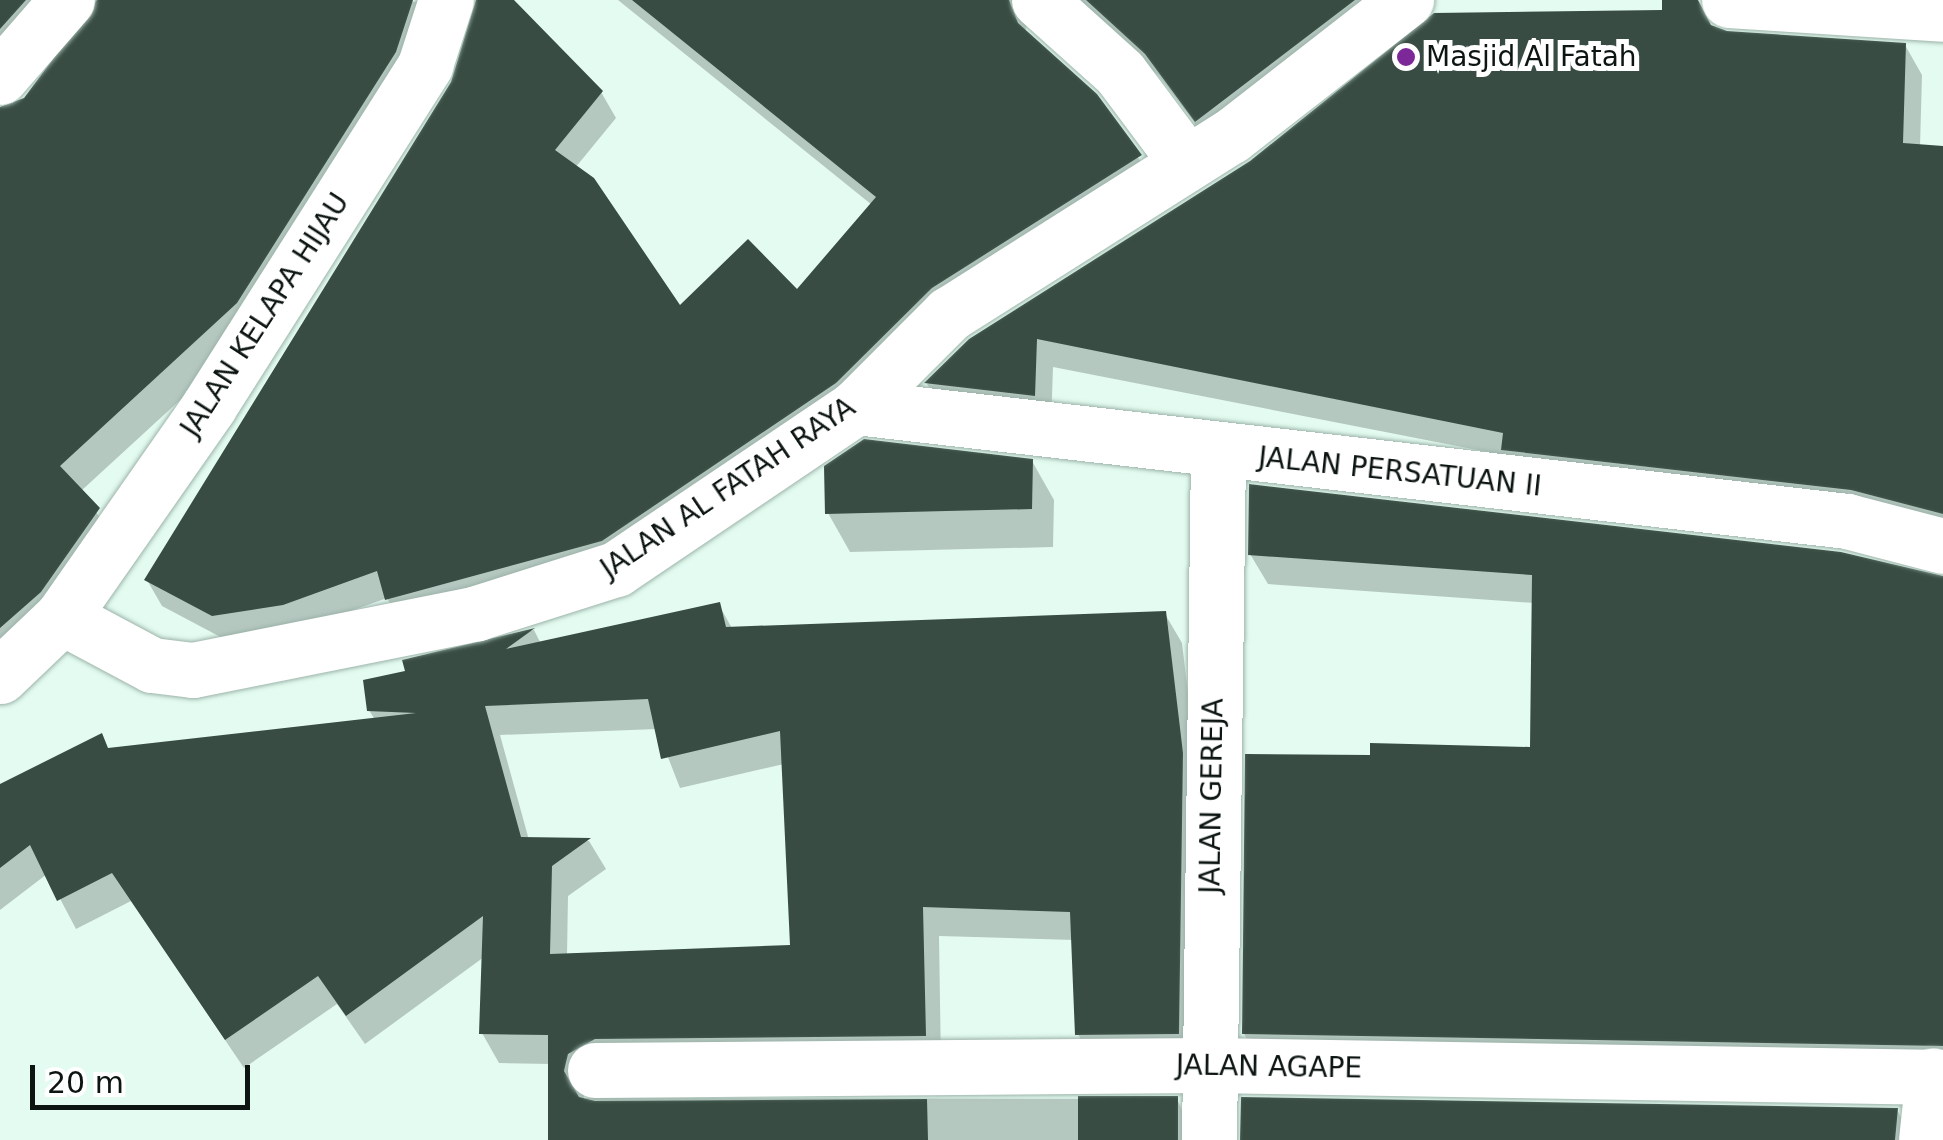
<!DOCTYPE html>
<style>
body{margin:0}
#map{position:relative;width:1943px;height:1140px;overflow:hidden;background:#e3fbf0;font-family:"DejaVu Sans",sans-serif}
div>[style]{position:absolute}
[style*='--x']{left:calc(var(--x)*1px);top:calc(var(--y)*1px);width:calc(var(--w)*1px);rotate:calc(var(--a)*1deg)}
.shadow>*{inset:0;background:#0003}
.building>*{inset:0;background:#384c43;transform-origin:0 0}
.roads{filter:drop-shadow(0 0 2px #9cb3a9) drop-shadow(0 0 2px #9cb3a9)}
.minor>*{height:55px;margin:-27.5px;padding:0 27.5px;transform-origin:27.5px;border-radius:27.5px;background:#fff}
.dots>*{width:28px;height:28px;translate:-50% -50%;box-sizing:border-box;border:5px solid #fff;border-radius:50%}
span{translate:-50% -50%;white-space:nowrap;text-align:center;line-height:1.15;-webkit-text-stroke:10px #fff;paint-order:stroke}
.poi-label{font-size:28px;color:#0c1511}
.left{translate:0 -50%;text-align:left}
.street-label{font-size:28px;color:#0c1511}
.scale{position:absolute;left:30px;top:1065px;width:220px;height:45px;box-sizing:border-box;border:5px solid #0c1511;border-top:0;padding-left:12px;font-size:30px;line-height:35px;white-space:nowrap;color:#0c1511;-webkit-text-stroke:8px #fff;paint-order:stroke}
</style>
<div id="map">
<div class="shadow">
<div style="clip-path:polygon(0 0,88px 0,0 78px)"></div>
<div style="clip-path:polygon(94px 0,474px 2px,441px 7px,253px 333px,81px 491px,115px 539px,0 683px,0 108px,24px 100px)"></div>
<div style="clip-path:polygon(476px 0,511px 0,601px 92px,616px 118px,575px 168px,680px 309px,797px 293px,872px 205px,618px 0,1042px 0,1031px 4px,1025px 33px,1095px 96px,1155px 182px,617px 566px,402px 624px,387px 598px,298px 630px,228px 641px,162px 606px,147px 580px,454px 83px)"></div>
<div style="clip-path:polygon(1073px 0,1403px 0,1212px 146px,1159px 76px)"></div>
<div style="clip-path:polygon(1632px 30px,1905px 45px,1922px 75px,1920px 147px,1943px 148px,1943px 541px,1053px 367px,1051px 425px,944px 413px,927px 384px,970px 341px)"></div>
<div style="clip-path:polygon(1032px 461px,1054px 500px,1053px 547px,850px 552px,828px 513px)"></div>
<div style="clip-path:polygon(1250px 554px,1943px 577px,1943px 1073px,1261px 1063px,1244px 1034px,1372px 758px,1532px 749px,1534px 603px,1268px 584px)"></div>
<div style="clip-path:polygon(evenodd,719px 605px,733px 630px,1165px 614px,1182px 643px,1199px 785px,1195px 1063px,1095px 1064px,1078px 1034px,1074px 940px,939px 936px,941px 1065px,583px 1086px,584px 1098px,1177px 1099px,1195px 1140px,551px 1140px,551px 1064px,499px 1063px,482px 1033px,484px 957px,365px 1044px,337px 1004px,244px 1068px,131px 901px,76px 929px,47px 874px,0 910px,0 787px,108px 750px,375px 720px,369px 710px,408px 673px,405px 662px,534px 630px,541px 644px,719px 605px,657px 729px,680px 788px,784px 764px,793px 947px,567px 956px,568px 896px,606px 869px,589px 841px,529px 840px,500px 735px,657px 729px)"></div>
<div style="clip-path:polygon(1243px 1099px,1897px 1110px,1914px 1140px,1240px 1140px)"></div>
</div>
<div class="building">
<div style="clip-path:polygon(0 0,26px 0,0 29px)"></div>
<div style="clip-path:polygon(97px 0,413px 0,396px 52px,237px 303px,60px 466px,100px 508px,41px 592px,0 628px,0 107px,24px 98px)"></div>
<div style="clip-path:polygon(476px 0,514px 0,603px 91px,555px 150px,594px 178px,680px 305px,748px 239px,797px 289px,876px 197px,632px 0,1009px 0,1018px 23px,1097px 94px,1142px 155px,932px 288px,836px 383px,602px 541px,385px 600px,377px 571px,283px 605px,212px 616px,144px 580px,451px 82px)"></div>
<div style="clip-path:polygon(1086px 0,1355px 0,1195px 122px,1145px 54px)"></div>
<div style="clip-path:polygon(1662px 0,1698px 0,1711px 25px,1727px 31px,1906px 43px,1903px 143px,1943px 146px,1943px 514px,1851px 490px,1501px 450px,1503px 433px,1037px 339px,1035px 396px,924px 383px,969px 339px,1250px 161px,1434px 13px,1662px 10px)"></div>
<div style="clip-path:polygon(864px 439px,1033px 459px,1032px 509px,825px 514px,824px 466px)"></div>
<div style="clip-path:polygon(1249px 484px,1841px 552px,1943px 576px,1943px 1046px,1242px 1034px,1245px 754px,1370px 755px,1370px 743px,1530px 747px,1532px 575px,1248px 555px)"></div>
<div style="clip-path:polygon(evenodd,720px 602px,726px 627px,1166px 611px,1183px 753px,1179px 1034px,1075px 1035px,1070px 912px,923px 907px,926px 1036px,595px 1039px,568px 1054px,564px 1071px,579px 1097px,595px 1101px,927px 1099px,928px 1140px,548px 1140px,548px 1035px,479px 1034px,483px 916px,346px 1016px,318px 976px,225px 1040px,112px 873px,57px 901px,30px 845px,0 868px,0 784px,102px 733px,108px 748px,416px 713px,367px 711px,363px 680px,405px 671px,402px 660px,535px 628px,506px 649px,720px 602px,648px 699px,661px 759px,780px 731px,790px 945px,550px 954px,552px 866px,591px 838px,521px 837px,485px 706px,648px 699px)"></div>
<div style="left:1178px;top:1096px;width:44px;height:100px;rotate:90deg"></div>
<div style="clip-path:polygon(1241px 1097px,1898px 1108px,1895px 1140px,1240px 1140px)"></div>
</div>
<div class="roads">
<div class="minor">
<div style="--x:1039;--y:0;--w:109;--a:42"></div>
<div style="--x:1120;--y:73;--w:112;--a:53.3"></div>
<div style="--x:1729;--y:0;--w:214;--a:3.7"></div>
<div style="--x:0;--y:77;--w:102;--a:-49"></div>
<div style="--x:856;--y:407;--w:998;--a:6.56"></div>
<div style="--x:1847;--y:521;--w:99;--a:14.6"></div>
<div style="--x:62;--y:617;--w:102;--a:28.1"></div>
<div style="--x:152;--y:665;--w:41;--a:7"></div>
<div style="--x:193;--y:670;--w:290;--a:-11.3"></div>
<div style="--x:477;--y:613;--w:146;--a:-17.6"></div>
<div style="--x:616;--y:569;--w:290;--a:-34"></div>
<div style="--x:856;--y:407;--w:132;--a:-45"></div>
<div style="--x:949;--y:314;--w:333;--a:-32.3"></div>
<div style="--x:1231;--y:136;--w:222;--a:-37.9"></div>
<div style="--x:0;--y:676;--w:86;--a:-43.6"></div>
<div style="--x:62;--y:617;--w:257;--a:-55.1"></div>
<div style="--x:209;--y:406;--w:404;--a:-57.6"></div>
<div style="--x:425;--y:65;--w:68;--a:-72.1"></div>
<div style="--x:595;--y:1070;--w:613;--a:-0.47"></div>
<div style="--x:1208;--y:1065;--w:735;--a:0.94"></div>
<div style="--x:1209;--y:1140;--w:688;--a:-89.25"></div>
<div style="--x:1926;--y:1140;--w:65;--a:-83.9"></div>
</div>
</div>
<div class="dots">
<div style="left:1406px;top:57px;background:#7d2898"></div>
</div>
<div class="poi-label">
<span class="left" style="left:1426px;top:57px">Masjid Al Fatah</span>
</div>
<div class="street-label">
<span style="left:265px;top:315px;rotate:-57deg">JALAN KELAPA HIJAU</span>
<span style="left:1400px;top:472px;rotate:6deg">JALAN PERSATUAN II</span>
<span style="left:728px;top:488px;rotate:-34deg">JALAN AL FATAH RAYA</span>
<span style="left:1212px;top:796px;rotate:-89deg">JALAN GEREJA</span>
<span style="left:1269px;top:1067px;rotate:1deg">JALAN AGAPE</span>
</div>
<div class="scale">20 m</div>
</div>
